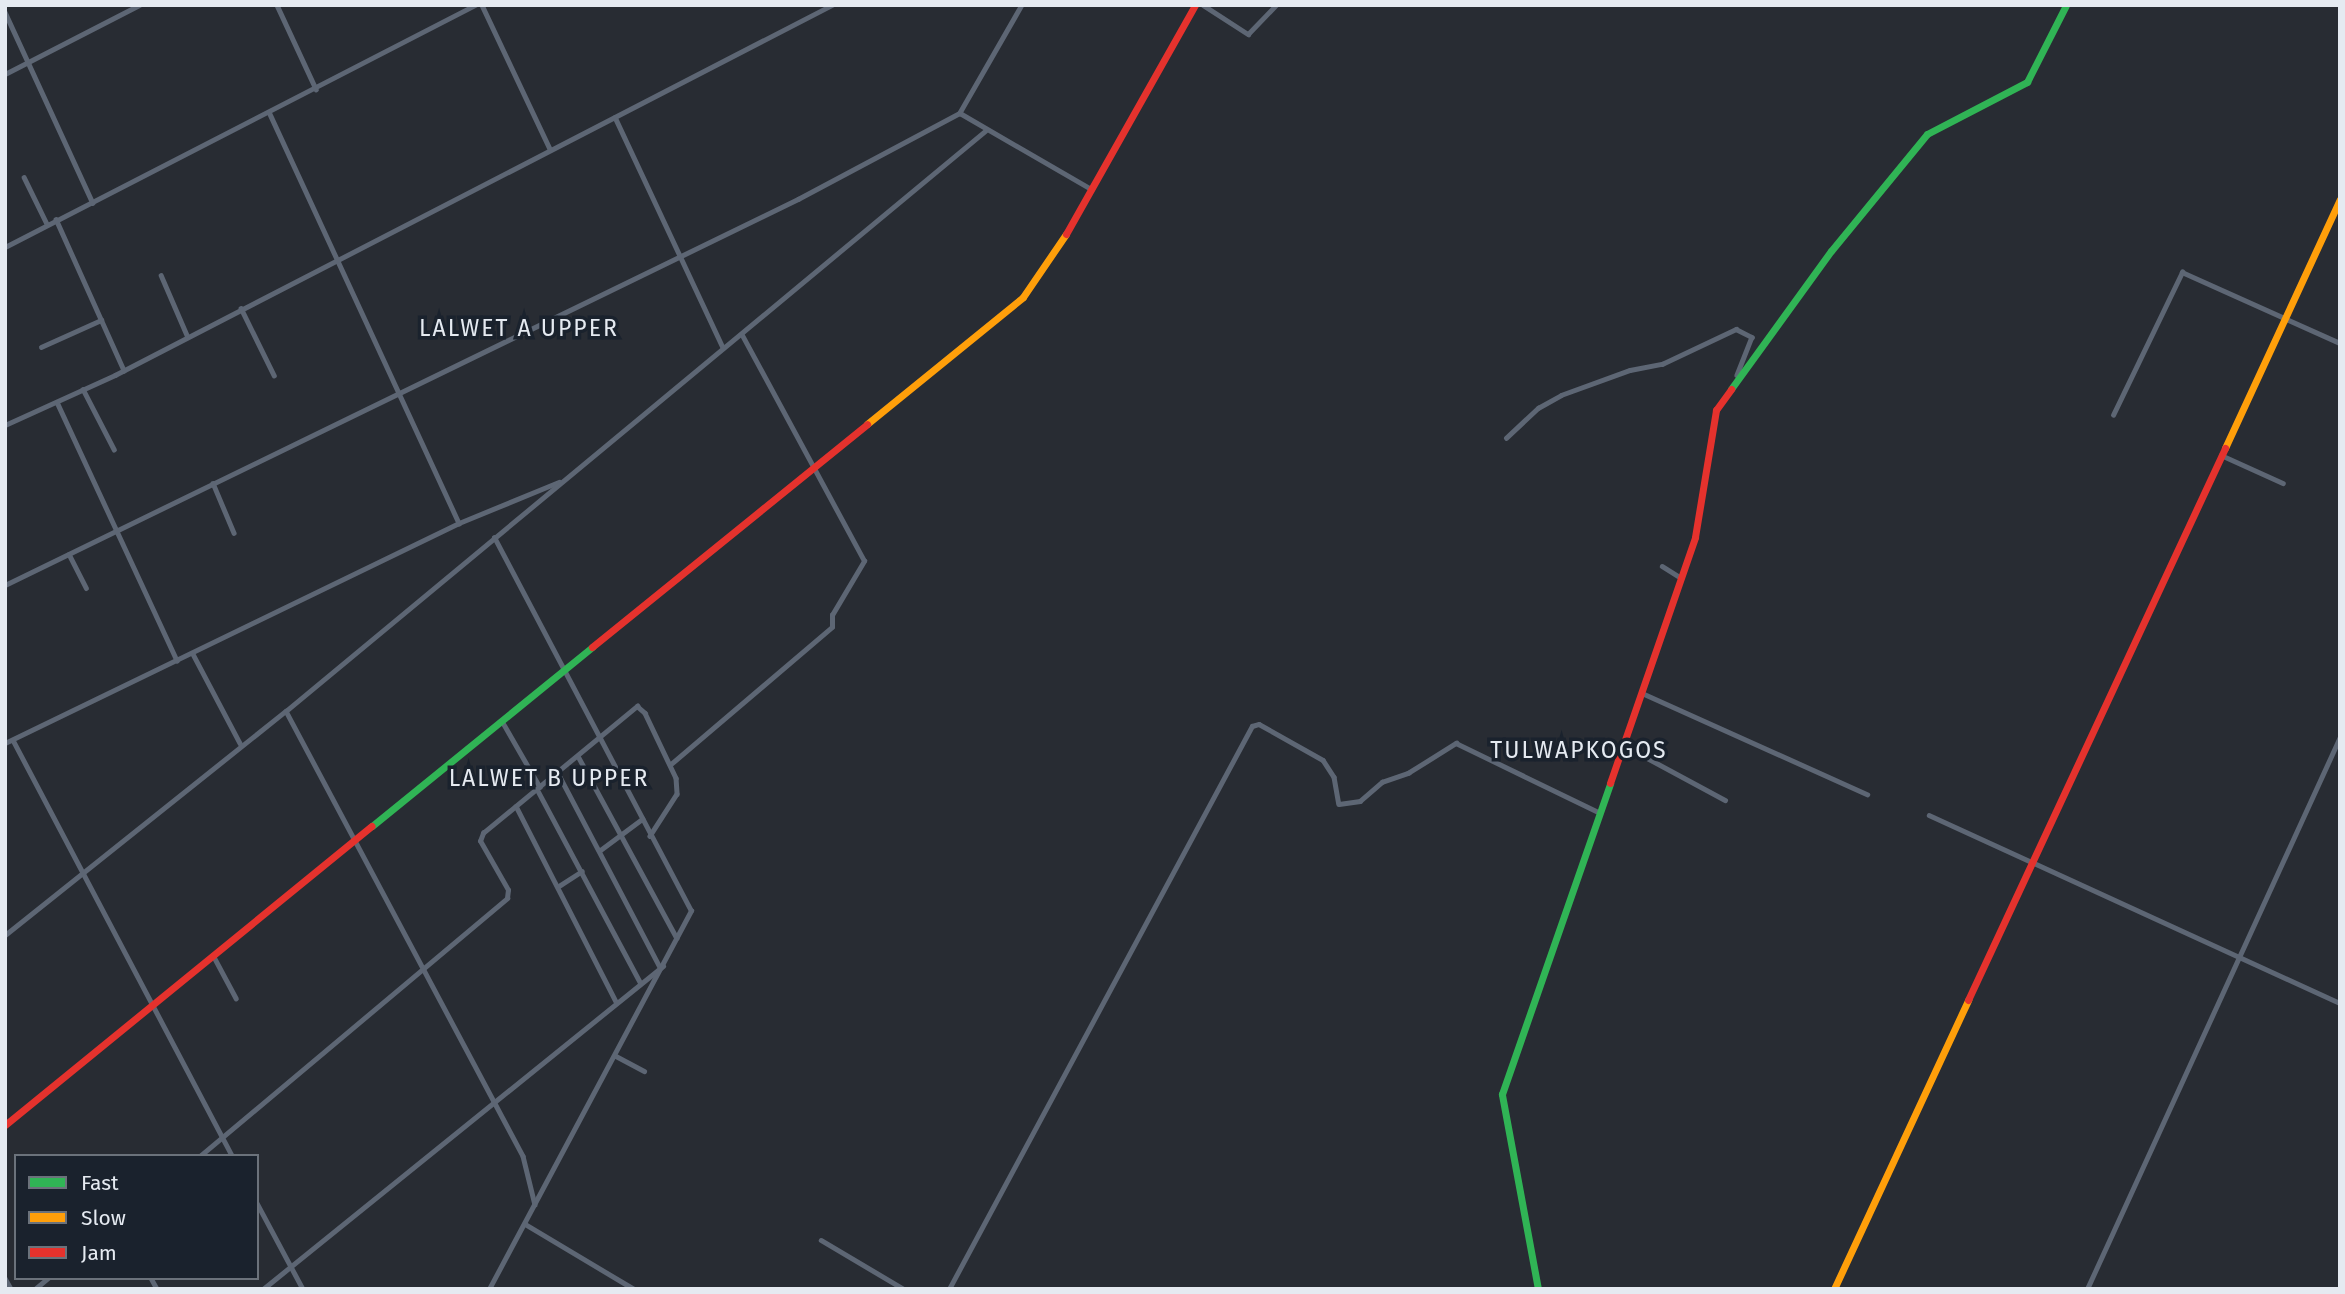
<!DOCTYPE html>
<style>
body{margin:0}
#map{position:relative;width:2345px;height:1294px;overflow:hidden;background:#282c33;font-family:"Fira Sans",sans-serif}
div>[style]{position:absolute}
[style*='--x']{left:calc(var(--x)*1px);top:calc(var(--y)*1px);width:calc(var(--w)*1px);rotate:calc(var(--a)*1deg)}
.street>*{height:4.5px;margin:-2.25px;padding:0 2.25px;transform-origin:2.25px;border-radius:2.25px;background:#5d6674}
.fast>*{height:7px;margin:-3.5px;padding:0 3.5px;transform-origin:3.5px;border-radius:3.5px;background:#30b455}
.slow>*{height:7px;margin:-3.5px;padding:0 3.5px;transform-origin:3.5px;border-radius:3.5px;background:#ff9f0a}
.jam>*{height:7px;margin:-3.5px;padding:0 3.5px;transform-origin:3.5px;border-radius:3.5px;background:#e5322d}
span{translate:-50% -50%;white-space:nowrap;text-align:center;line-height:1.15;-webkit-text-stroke:7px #1a222d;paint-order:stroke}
.quarter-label{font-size:23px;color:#e5eaf1;letter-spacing:2px}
.frame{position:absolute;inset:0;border:7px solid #e5eaf1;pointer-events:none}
.legend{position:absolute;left:14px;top:1154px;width:245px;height:126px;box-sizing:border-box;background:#1a222d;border:2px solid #6b727b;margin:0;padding:9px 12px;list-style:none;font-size:21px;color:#e5eaf1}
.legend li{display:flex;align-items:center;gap:14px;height:35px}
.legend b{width:35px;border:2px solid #6b727b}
</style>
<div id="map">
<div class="street">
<div style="--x:277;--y:5;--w:93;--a:65.1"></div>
<div style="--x:482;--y:5;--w:159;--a:64.7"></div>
<div style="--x:1022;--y:5;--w:125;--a:119.9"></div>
<div style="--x:960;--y:113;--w:151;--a:30.1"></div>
<div style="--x:1203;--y:5;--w:54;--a:32.8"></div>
<div style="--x:1248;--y:34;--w:40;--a:-46"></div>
<div style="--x:5;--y:12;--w:210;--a:65.3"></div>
<div style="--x:5;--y:74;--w:151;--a:-27.2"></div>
<div style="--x:270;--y:114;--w:451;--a:65.2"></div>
<div style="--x:615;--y:117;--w:255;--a:64.9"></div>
<div style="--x:24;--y:177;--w:52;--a:63.9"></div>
<div style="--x:56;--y:219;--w:166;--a:65.8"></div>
<div style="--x:5;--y:247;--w:529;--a:-27.24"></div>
<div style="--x:161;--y:275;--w:65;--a:66.6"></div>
<div style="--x:241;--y:308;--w:75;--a:63.8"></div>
<div style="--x:41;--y:347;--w:66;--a:-24.2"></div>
<div style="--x:83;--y:389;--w:68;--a:62.7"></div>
<div style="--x:57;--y:402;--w:285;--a:65.1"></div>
<div style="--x:2113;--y:415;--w:159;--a:-64.2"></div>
<div style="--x:2182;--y:272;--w:173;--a:24.2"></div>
<div style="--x:5;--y:425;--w:121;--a:-24.4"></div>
<div style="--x:115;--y:375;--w:807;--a:-27.3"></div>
<div style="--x:1506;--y:438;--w:44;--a:-43.2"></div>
<div style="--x:1538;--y:408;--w:26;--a:-29"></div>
<div style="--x:1561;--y:395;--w:73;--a:-19.9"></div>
<div style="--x:1630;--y:370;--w:33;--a:-11"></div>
<div style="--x:1662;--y:364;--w:82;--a:-25.3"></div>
<div style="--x:1736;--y:329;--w:18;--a:27"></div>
<div style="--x:1752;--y:337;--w:41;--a:111.5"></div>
<div style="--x:2221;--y:455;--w:68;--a:24.3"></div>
<div style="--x:213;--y:483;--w:54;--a:67.2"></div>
<div style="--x:69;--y:554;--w:38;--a:63"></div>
<div style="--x:1662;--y:566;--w:22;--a:32"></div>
<div style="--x:5;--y:585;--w:882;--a:-25.95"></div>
<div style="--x:798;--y:199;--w:183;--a:-28"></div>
<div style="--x:193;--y:654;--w:101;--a:62.2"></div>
<div style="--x:1642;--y:693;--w:247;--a:24.2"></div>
<div style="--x:286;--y:711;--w:504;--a:61.96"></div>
<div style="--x:523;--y:1156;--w:50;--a:76.2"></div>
<div style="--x:502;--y:721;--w:76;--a:60.1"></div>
<div style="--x:13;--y:740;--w:470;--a:62.2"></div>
<div style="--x:5;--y:743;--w:504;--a:-25.85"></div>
<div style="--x:459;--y:523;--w:108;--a:-22.3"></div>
<div style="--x:1623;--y:745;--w:116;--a:28.3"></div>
<div style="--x:578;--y:756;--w:207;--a:61.5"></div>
<div style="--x:671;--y:764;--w:211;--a:-40.4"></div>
<div style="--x:832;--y:627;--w:12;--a:-90"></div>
<div style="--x:832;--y:615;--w:63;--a:-59.3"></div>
<div style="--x:864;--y:561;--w:257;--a:-118.4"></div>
<div style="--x:558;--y:773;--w:219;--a:62.3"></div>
<div style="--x:537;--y:789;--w:219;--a:61.9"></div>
<div style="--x:516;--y:806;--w:219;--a:62.9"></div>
<div style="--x:1929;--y:815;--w:452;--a:24.6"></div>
<div style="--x:599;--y:851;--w:54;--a:-36.7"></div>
<div style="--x:559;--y:886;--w:27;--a:-33"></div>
<div style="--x:5;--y:935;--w:359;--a:-38.6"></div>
<div style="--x:286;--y:711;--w:908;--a:-39.68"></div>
<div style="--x:213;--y:955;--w:49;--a:61.9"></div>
<div style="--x:616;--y:1056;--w:32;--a:28"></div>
<div style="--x:200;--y:1156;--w:401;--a:-40"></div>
<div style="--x:507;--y:898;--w:8;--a:-83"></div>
<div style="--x:508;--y:890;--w:56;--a:-119.7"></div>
<div style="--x:480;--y:841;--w:9;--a:-69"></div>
<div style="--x:483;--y:833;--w:200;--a:-39.5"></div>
<div style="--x:637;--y:706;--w:11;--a:41"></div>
<div style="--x:645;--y:713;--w:72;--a:64.5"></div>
<div style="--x:676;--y:778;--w:16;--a:86"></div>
<div style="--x:677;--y:794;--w:50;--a:122.7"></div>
<div style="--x:257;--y:1203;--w:98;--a:61.9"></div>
<div style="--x:525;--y:1224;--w:127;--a:30.8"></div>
<div style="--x:821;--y:1240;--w:96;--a:30.6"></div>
<div style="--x:5;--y:1278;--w:13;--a:61"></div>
<div style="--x:151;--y:1278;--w:13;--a:61"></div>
<div style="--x:35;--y:1289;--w:17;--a:-40"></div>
<div style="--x:263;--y:1289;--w:514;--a:-38.92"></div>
<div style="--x:489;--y:1289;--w:429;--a:-61.9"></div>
<div style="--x:691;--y:911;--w:422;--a:-117.8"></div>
<div style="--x:949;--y:1289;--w:639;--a:-61.71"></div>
<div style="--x:1252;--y:726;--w:7;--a:-16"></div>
<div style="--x:1259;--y:724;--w:73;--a:29.4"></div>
<div style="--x:1323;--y:760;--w:20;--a:57"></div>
<div style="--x:1334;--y:777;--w:27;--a:80"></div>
<div style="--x:1339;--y:804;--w:21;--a:-8"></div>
<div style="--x:1360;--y:801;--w:29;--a:-41"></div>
<div style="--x:1382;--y:782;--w:28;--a:-19"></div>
<div style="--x:1408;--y:773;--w:57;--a:-32"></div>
<div style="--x:1456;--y:743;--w:160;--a:25.9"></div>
<div style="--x:2087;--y:1289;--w:607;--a:-65.38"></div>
<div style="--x:2339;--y:1289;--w:2;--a:-63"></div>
</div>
<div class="fast">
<div style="--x:1731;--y:389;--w:170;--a:-54.1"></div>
<div style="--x:1831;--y:251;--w:151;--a:-50.6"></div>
<div style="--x:1927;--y:134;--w:113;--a:-27.5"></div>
<div style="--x:2027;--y:82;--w:86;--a:-63.1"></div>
<div style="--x:372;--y:826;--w:284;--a:-39.1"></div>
<div style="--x:1538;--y:1289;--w:198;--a:-100.5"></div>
<div style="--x:1502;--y:1094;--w:329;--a:-70.8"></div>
</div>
<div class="slow">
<div style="--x:867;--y:424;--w:201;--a:-39.1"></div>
<div style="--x:1023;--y:297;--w:76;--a:-55.7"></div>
<div style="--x:2225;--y:448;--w:274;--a:-65.2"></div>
<div style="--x:1834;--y:1289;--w:319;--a:-65.1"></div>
</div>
<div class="jam">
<div style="--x:1066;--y:234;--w:263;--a:-60.6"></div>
<div style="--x:592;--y:647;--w:354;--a:-39"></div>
<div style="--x:1610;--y:783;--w:260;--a:-70.9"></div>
<div style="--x:1695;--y:537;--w:129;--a:-80.6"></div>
<div style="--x:1716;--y:410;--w:26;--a:-54"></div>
<div style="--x:1968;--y:1000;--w:609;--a:-65.03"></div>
<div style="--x:5;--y:1125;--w:473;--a:-39.2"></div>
</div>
<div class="quarter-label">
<span style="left:519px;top:328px">LALWET A UPPER</span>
<span style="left:1579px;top:750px">TULWAPKOGOS</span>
<span style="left:549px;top:778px">LALWET B UPPER</span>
</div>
<div class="frame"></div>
<ul class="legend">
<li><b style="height:9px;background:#30b455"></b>Fast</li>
<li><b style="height:9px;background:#ff9f0a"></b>Slow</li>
<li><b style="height:9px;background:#e5322d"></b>Jam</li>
</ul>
</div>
